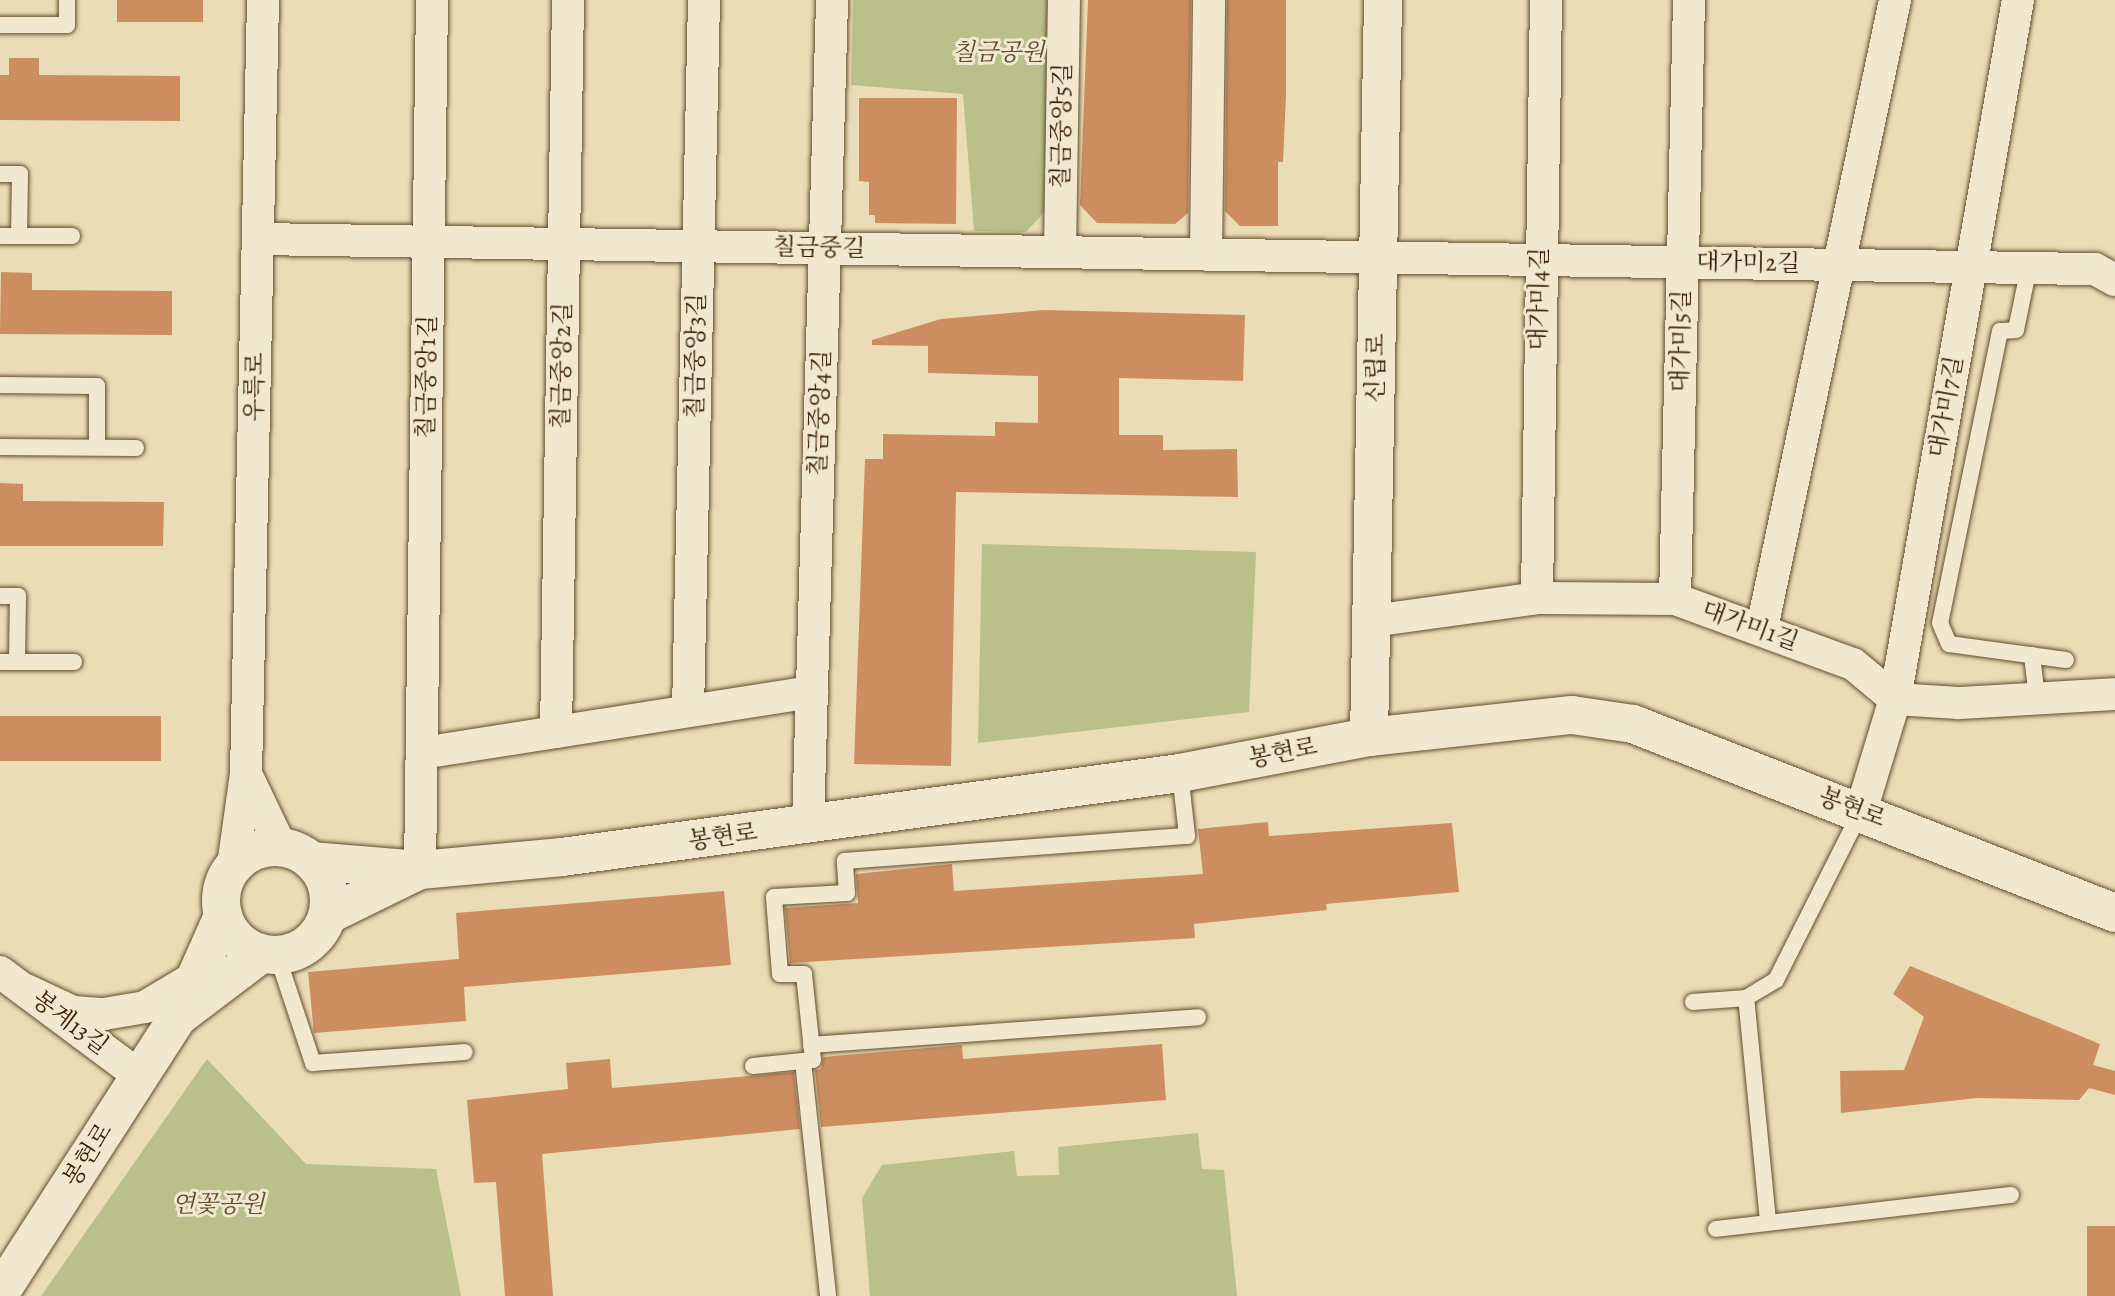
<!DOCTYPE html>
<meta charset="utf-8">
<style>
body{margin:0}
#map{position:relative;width:2115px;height:1296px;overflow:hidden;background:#eadcb5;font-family:Alegreya,"Noto Serif KR",serif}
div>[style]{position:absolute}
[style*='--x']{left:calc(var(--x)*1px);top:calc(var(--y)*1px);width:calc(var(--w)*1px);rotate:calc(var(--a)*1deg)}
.green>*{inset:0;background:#b9c08c}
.building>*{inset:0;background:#cc8d61;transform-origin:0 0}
.roads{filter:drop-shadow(0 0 2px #654d2e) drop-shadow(0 0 2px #654d2e)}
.service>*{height:16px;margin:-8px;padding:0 8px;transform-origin:8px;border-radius:8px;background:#f1e8cf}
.minor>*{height:32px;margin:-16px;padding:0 16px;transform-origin:16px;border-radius:16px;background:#f1e8cf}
.tertiary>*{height:38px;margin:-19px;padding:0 19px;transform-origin:19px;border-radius:19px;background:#f1e8cf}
.tertiary>.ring{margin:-19px;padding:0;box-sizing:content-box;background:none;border:38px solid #f1e8cf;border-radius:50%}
span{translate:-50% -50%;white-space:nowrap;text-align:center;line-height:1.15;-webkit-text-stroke:6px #f1e8cf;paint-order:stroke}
.park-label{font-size:24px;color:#5f4e2b;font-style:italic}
.street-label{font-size:24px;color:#391d01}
</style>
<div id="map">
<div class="green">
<div style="clip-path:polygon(853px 0,1053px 0,1050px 206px,1026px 232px,974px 231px,963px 94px,851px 85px)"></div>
<div style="clip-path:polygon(982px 544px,1256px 552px,1249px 712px,978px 743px)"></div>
<div style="clip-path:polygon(207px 1059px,306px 1164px,436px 1169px,461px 1296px,41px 1296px)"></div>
<div style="clip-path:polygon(1198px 1133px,1202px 1169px,1224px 1170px,1237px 1296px,870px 1296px,862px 1198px,882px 1165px,1014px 1151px,1017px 1176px,1059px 1175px,1058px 1147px)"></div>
</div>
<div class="building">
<div style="left:117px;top:0;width:86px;height:22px"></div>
<div style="clip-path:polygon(1088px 0,1191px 0,1188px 213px,1175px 224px,1097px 223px,1080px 205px)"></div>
<div style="clip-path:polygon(1227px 0,1286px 0,1286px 96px,1283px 162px,1278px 162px,1278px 226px,1240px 226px,1225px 211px)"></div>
<div style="clip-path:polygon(9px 58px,39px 58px,39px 75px,180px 76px,180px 121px,0 120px,0 75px,9px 75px)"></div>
<div style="clip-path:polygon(859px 98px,957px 98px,956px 224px,875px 223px,875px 215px,869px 215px,869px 182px,859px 181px)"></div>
<div style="clip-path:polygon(1px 272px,32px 273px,32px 290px,172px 291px,172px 335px,0 334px)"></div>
<div style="clip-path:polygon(1044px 310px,1245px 315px,1243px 381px,1119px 378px,1119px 435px,1163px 435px,1163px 450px,1237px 449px,1238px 497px,956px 492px,951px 766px,854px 764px,865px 459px,883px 459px,883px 434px,995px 436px,995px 422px,1038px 423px,1038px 376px,928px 373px,928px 346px,872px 345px,872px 340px,941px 319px)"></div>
<div style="clip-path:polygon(0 483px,23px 484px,23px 501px,164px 502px,163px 546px,0 546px)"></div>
<div style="left:0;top:716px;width:161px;height:45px"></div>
<div style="clip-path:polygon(1268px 822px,1269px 836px,1452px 823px,1459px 892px,1326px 904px,1327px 910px,1194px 924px,1195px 938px,790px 963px,785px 908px,858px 903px,856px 874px,952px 864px,954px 891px,1203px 874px,1198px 829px)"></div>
<div style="clip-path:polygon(724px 891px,731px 965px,464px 987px,466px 1021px,314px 1033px,308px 972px,459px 959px,456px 913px)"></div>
<div style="clip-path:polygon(1910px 966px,2100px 1044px,2093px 1065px,2115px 1071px,2115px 1095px,2089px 1088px,2079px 1100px,1977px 1098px,1841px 1113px,1840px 1071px,1904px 1070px,1924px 1017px,1893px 994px)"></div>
<div style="clip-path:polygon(1162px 1044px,1166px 1100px,821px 1127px,815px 1070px,821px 1069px,823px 1057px,962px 1045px,963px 1059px)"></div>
<div style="clip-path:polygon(610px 1059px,612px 1088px,794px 1072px,800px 1129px,542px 1154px,553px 1296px,505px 1296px,496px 1182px,474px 1183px,467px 1100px,568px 1089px,566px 1063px)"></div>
<div style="left:2087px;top:1226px;width:28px;height:70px"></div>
</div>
<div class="roads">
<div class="service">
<div style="--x:0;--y:25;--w:67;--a:0"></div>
<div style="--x:67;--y:25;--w:25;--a:-90"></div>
<div style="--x:0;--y:174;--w:20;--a:0"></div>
<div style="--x:20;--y:174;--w:62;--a:90.9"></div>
<div style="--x:0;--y:236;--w:72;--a:0"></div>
<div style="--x:2029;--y:267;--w:64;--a:101.7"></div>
<div style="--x:2016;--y:330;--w:16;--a:176"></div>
<div style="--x:2000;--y:331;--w:298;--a:101.6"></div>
<div style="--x:1940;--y:623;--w:23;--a:67"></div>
<div style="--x:1949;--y:644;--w:118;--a:7.8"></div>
<div style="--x:0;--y:385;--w:97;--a:0.6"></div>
<div style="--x:97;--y:386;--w:61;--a:90"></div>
<div style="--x:0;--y:447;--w:136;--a:0.4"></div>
<div style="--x:0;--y:596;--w:18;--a:0"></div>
<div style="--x:18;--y:596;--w:66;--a:90.9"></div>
<div style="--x:2032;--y:655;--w:44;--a:83.5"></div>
<div style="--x:0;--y:662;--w:74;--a:0"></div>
<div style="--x:277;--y:955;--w:114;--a:71.6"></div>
<div style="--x:313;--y:1063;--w:152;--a:-4.1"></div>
<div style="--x:1693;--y:1002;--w:53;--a:-4.3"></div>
<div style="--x:811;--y:1045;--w:388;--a:-4.1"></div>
<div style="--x:803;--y:1061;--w:236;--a:83.9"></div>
<div style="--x:753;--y:1066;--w:60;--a:-5.7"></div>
<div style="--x:813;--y:1060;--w:86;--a:-96"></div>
<div style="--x:804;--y:974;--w:24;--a:180"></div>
<div style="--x:780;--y:974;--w:77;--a:-94.5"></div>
<div style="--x:774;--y:897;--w:73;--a:-3.1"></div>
<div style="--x:847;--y:893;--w:32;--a:-94"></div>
<div style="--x:845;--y:861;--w:343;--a:-4.2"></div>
<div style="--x:1187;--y:836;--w:63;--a:-96.3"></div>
<div style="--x:1768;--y:1221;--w:224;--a:-95.6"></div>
<div style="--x:1746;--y:998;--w:35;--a:-31"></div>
<div style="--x:1776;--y:980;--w:187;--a:-63.3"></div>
<div style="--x:1716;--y:1229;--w:297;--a:-6.6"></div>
</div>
<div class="minor">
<div style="--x:259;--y:239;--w:1836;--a:0.94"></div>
<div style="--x:2095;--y:269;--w:23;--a:29"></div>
<div style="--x:1060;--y:252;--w:252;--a:-89.1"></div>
<div style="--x:1206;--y:254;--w:254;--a:-89.3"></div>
<div style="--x:1537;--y:598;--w:598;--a:-89.14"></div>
<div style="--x:1675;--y:599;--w:599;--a:-88.66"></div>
<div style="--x:1372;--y:621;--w:167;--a:-7.9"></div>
<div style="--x:1537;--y:598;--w:138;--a:0.4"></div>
<div style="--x:1675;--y:599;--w:189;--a:20.1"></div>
<div style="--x:1853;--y:664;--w:55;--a:39.8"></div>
<div style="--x:1895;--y:699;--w:64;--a:3.6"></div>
<div style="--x:1959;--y:703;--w:156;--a:-3.3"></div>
<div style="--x:1762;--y:628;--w:642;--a:-78.04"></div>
<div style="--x:688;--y:711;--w:711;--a:-88.71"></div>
<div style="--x:556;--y:732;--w:732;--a:-89.06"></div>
<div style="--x:422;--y:753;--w:395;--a:-8.9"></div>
<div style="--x:246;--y:774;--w:81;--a:64.4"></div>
<div style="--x:1861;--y:811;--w:117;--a:-73.1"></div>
<div style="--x:1895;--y:699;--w:710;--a:-80.02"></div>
<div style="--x:808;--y:825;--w:825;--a:-88.33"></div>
<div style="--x:233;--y:866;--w:93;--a:-82"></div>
<div style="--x:246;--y:774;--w:774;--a:-88.74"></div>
<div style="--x:420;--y:870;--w:870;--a:-89.21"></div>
<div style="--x:0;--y:972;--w:172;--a:36.7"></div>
<div style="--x:26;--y:990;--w:52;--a:25.1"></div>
<div style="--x:73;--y:1012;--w:31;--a:4"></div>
<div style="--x:104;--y:1014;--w:42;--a:-9.7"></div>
<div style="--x:145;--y:1007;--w:58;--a:-31"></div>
</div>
<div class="tertiary">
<div style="--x:1369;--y:737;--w:737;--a:-88.91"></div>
<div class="ring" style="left:221px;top:847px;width:70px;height:70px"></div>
<div style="--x:311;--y:861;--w:109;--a:4.7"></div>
<div style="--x:420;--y:870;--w:143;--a:-5.2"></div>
<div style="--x:562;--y:857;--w:624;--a:-7.74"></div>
<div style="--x:1180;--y:773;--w:192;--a:-10.8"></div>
<div style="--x:1369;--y:737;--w:204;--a:-6.2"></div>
<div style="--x:1572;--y:715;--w:62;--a:8.4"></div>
<div style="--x:1633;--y:724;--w:518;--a:21.41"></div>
<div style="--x:328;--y:915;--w:100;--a:-26.1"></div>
<div style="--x:182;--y:1014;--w:99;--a:-37.2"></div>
<div style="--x:0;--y:1293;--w:328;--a:-57.2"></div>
<div style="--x:178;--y:1017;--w:111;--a:-66"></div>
</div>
</div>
<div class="park-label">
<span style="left:998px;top:53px">칠금공원</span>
<span style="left:218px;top:1205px">연꽃공원</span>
</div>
<div class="street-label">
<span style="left:1062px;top:126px;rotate:-89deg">칠금중앙5길</span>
<span style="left:819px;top:248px;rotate:1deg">칠금중길</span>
<span style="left:1748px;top:263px;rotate:1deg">대가미2길</span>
<span style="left:1539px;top:299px;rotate:-89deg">대가미4길</span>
<span style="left:1681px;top:341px;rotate:-89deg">대가미5길</span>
<span style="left:696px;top:356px;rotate:-89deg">칠금중앙3길</span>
<span style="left:562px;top:366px;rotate:-89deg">칠금중앙2길</span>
<span style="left:1376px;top:368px;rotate:-89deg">신립로</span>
<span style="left:427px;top:377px;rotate:-89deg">칠금중앙1길</span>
<span style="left:255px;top:387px;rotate:-89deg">우륵로</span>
<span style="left:1946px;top:407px;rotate:-80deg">대가미7길</span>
<span style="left:820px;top:413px;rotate:-88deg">칠금중앙4길</span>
<span style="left:1750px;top:626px;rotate:20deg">대가미1길</span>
<span style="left:1283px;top:753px;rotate:-11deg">봉현로</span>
<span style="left:1852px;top:808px;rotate:21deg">봉현로</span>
<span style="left:723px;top:837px;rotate:-8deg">봉현로</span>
<span style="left:70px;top:1023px;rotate:37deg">봉계13길</span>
<span style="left:88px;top:1155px;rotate:-58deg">봉현로</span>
</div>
</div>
